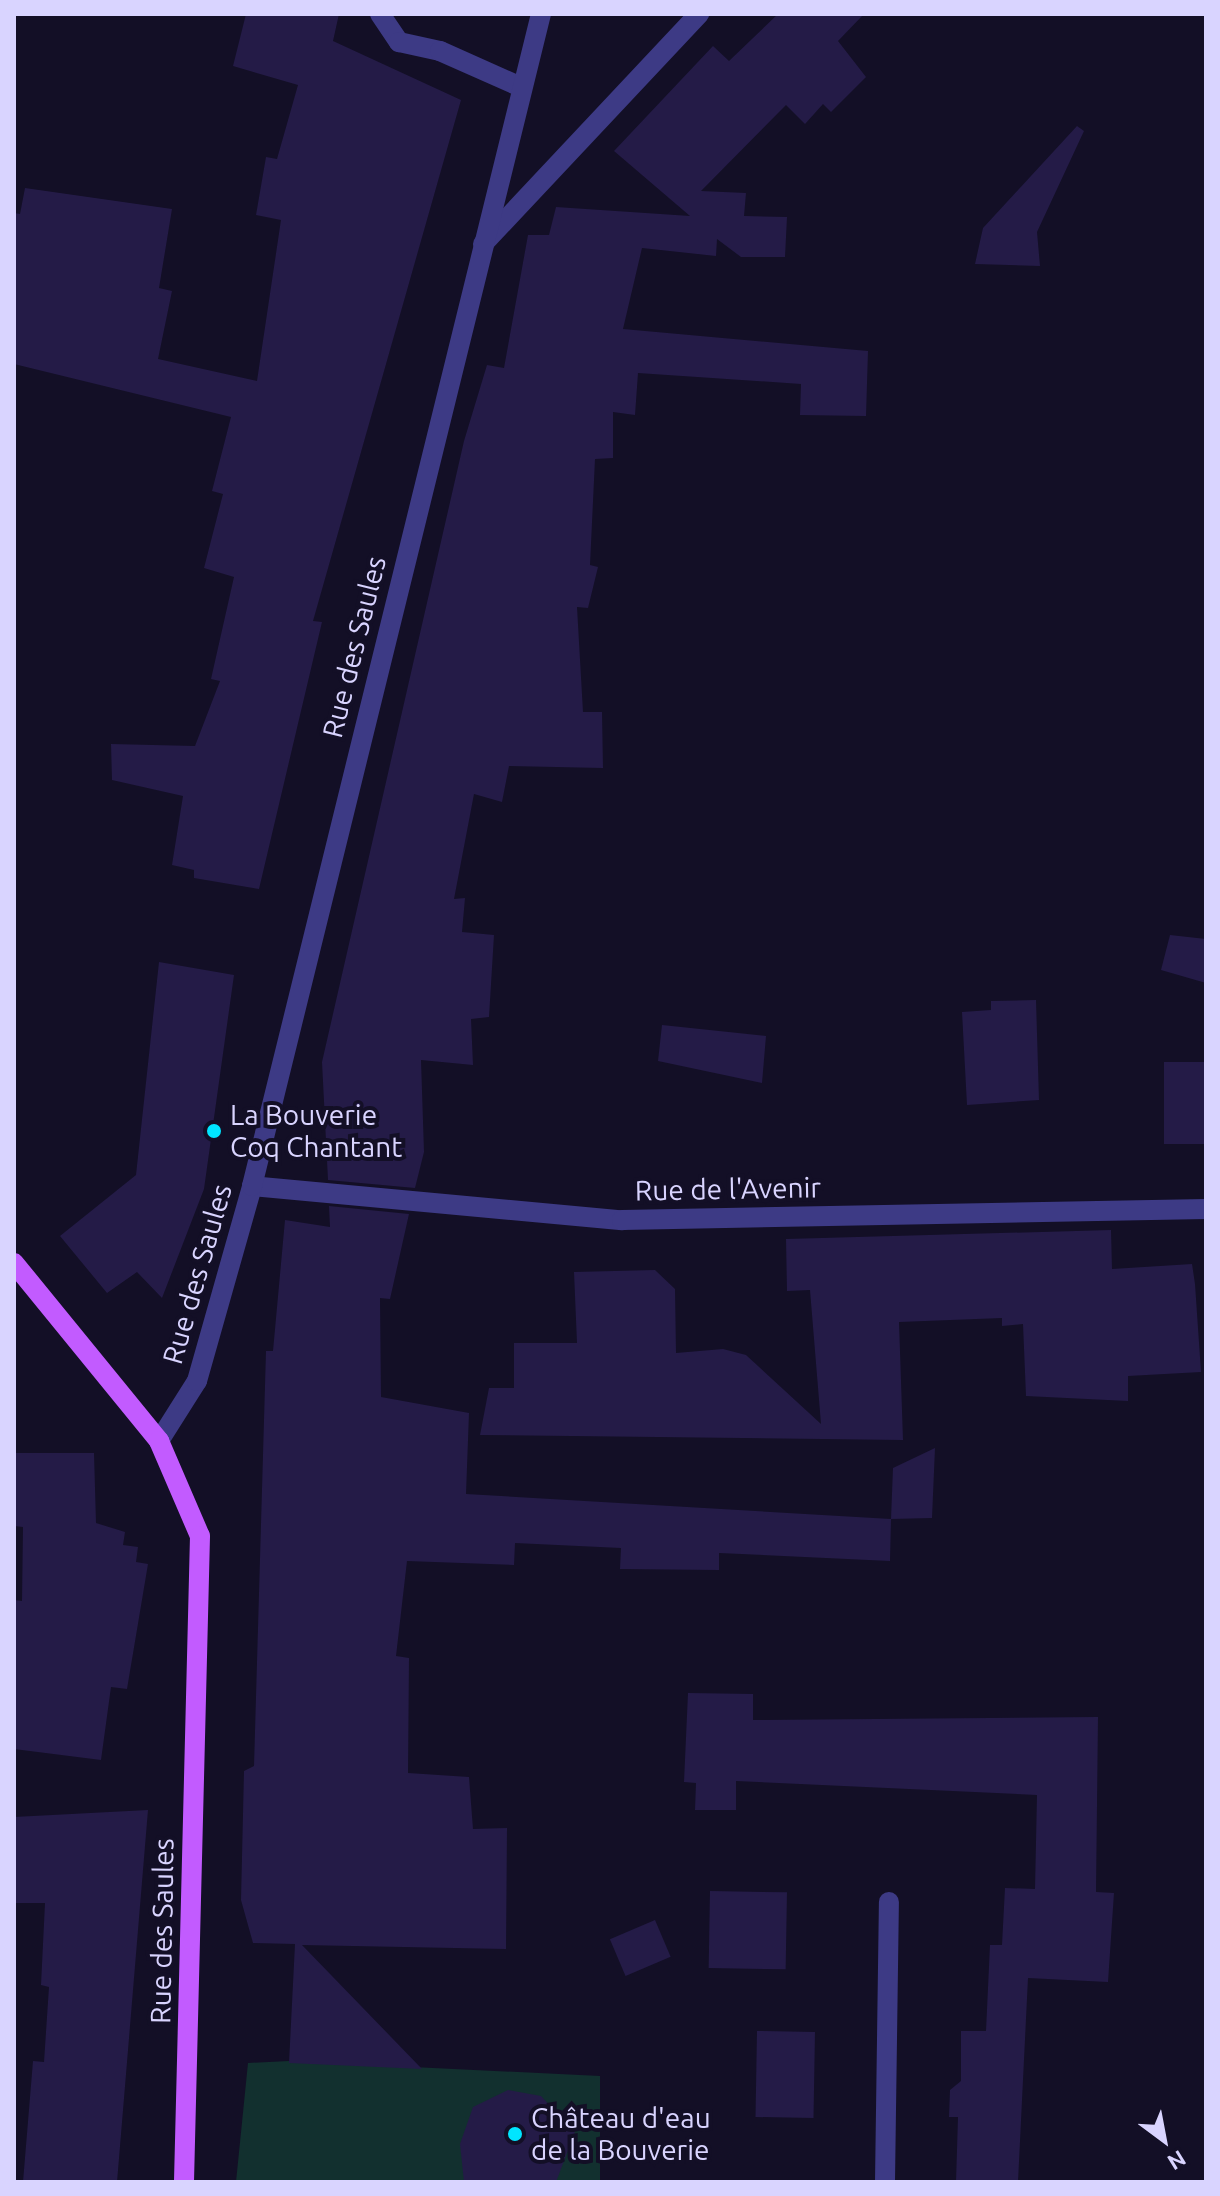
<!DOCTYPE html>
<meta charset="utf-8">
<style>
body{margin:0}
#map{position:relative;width:1220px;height:2196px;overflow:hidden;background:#130f26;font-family:Ubuntu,sans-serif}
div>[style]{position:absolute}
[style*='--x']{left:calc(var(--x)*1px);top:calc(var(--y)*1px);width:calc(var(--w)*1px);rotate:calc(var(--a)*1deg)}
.green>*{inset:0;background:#12302f}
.building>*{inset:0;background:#241b47;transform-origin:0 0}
.minor>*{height:20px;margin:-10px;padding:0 10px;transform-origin:10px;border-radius:10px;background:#3d3a85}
.major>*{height:20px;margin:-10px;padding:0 10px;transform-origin:10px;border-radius:10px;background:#c25bff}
.dots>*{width:22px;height:22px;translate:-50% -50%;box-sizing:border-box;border:4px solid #130f26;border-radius:50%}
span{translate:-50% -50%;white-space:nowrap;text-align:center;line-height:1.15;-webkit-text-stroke:8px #130f26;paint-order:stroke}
.street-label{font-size:28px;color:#d9d4ff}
.poi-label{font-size:28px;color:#d9d4ff}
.left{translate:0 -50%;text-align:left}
.frame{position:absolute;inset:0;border:16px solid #d9d4ff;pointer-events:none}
.north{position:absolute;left:1124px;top:2100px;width:80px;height:80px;-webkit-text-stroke:6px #130f26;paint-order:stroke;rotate:148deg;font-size:22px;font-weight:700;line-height:32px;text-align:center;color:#d9d4ff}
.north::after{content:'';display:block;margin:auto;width:28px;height:36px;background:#d9d4ff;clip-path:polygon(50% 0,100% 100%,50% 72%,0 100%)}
</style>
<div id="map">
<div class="green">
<div style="clip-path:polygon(289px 2061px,600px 2076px,600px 2182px,236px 2182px,248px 2063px)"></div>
</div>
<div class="building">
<div style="clip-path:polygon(246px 14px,339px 14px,333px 41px,461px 100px,313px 621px,322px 622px,259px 889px,194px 878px,194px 870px,172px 865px,183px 796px,112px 780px,111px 744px,195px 746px,220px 681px,211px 679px,234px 577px,204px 568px,223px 494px,212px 491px,231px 417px,14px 364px,14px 213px,20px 214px,25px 188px,172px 209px,159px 288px,172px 291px,158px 359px,257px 381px,281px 220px,256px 215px,266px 157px,277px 159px,298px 85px,233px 66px)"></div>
<div style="clip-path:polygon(778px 14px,864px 14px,838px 41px,866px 77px,831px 112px,823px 104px,805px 124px,786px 105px,701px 191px,746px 193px,744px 216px,787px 217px,785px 257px,741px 257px,717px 239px,716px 256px,642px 248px,623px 329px,868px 351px,866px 416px,800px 415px,801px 384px,638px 373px,635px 415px,613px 412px,613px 458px,595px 459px,590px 565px,598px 567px,588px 608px,577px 607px,583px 712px,602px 712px,603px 768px,509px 766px,502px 802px,474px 794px,454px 899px,465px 898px,462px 932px,494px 935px,489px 1017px,471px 1019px,473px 1065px,421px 1060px,424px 1152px,415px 1188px,328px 1180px,322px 1062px,464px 441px,487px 365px,504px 368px,528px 235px,549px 235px,556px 207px,690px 216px,614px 151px,713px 46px,729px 61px)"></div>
<div style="clip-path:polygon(1077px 126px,1084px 131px,1037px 232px,1040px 266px,975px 264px,983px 228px)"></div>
<div style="clip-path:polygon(1170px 935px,1206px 939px,1206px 983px,1161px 970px)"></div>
<div style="clip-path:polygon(159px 962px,234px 975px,204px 1189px,162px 1298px,137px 1272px,107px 1293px,60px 1236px,136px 1175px)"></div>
<div style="clip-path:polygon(1036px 1000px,1039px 1100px,967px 1105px,962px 1012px,991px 1010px,991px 1001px)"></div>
<div style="clip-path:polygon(662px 1025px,766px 1036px,762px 1083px,658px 1061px)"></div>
<div style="left:1206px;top:1062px;width:82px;height:42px;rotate:90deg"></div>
<div style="clip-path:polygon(329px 1206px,409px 1214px,390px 1299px,380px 1298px,381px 1397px,469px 1413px,466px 1494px,891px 1519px,890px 1561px,719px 1553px,719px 1570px,620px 1569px,621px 1548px,515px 1543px,514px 1565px,407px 1561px,396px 1656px,409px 1658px,408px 1773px,469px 1777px,473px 1829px,507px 1828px,506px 1949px,302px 1945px,422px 2069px,289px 2063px,295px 1944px,253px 1943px,241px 1900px,244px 1771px,254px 1766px,266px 1351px,273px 1351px,285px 1220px,330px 1227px)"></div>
<div style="clip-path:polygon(1111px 1230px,1112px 1269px,1192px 1264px,1195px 1284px,1201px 1372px,1128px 1376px,1128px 1401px,1026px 1396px,1023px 1324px,1002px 1326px,1002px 1318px,899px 1322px,903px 1440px,480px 1435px,489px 1388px,514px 1388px,514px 1343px,577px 1343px,574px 1272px,655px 1270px,675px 1289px,676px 1353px,723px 1349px,746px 1355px,821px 1424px,810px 1290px,787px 1291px,786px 1239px)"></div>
<div style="clip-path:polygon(935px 1448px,932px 1518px,891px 1519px,893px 1468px)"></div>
<div style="clip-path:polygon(14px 1453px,94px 1453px,96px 1523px,125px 1532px,123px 1545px,138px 1547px,136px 1562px,148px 1564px,127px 1689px,111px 1687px,101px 1760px,14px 1749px,14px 1600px,22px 1601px,23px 1527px,14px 1526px)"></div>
<div style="clip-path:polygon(688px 1693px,753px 1694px,753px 1720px,1098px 1717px,1096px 1892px,1114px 1893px,1108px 1982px,1028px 1978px,1018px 2182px,956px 2182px,958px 2117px,949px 2117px,950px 2090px,961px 2081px,961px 2031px,986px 2031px,990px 1945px,1002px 1945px,1005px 1888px,1035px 1889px,1037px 1795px,736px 1781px,736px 1810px,695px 1810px,696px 1783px,684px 1782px)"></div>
<div style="clip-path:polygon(148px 1810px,117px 2182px,23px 2182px,33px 2061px,44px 2062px,49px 1987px,41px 1985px,45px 1903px,14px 1903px,14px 1817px)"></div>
<div style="left:710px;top:1891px;width:77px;height:77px;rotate:1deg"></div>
<div style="left:655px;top:1920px;width:40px;height:49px;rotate:67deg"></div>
<div style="left:757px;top:2031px;width:58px;height:86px;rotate:1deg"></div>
<div style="clip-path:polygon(508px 2090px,541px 2096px,575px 2132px,556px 2182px,464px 2182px,460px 2144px,473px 2107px)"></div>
</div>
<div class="minor">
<div style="--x:380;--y:14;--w:34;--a:56"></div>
<div style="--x:399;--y:42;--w:42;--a:12.4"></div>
<div style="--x:440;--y:51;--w:89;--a:24"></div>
<div style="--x:483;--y:244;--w:316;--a:-46.8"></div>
<div style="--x:252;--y:1186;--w:372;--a:5.3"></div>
<div style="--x:622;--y:1220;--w:584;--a:-1.08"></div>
<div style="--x:159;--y:1441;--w:71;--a:-57.7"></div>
<div style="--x:197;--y:1381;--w:203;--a:-74.2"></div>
<div style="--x:252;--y:1186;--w:1207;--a:-76.15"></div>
<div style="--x:885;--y:2182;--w:280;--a:-89.2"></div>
</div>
<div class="major">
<div style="--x:14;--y:1263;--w:230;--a:50.8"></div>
<div style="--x:159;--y:1441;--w:103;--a:66.7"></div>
<div style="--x:200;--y:1536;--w:646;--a:91.42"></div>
</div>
<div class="dots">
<div style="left:214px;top:1131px;background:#00e5ff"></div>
<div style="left:515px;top:2134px;background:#00e5ff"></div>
</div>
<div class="street-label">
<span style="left:354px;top:647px;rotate:-76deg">Rue des Saules</span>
<span style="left:728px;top:1189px;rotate:-1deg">Rue de l'Avenir</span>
<span style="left:197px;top:1274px;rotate:-74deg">Rue des Saules</span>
<span style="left:162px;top:1931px;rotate:-89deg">Rue des Saules</span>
</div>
<div class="poi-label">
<span class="left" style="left:230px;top:1131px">La Bouverie<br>Coq Chantant</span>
<span class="left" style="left:531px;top:2134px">Château d'eau<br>de la Bouverie</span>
</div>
<div class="frame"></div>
<div class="north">N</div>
</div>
